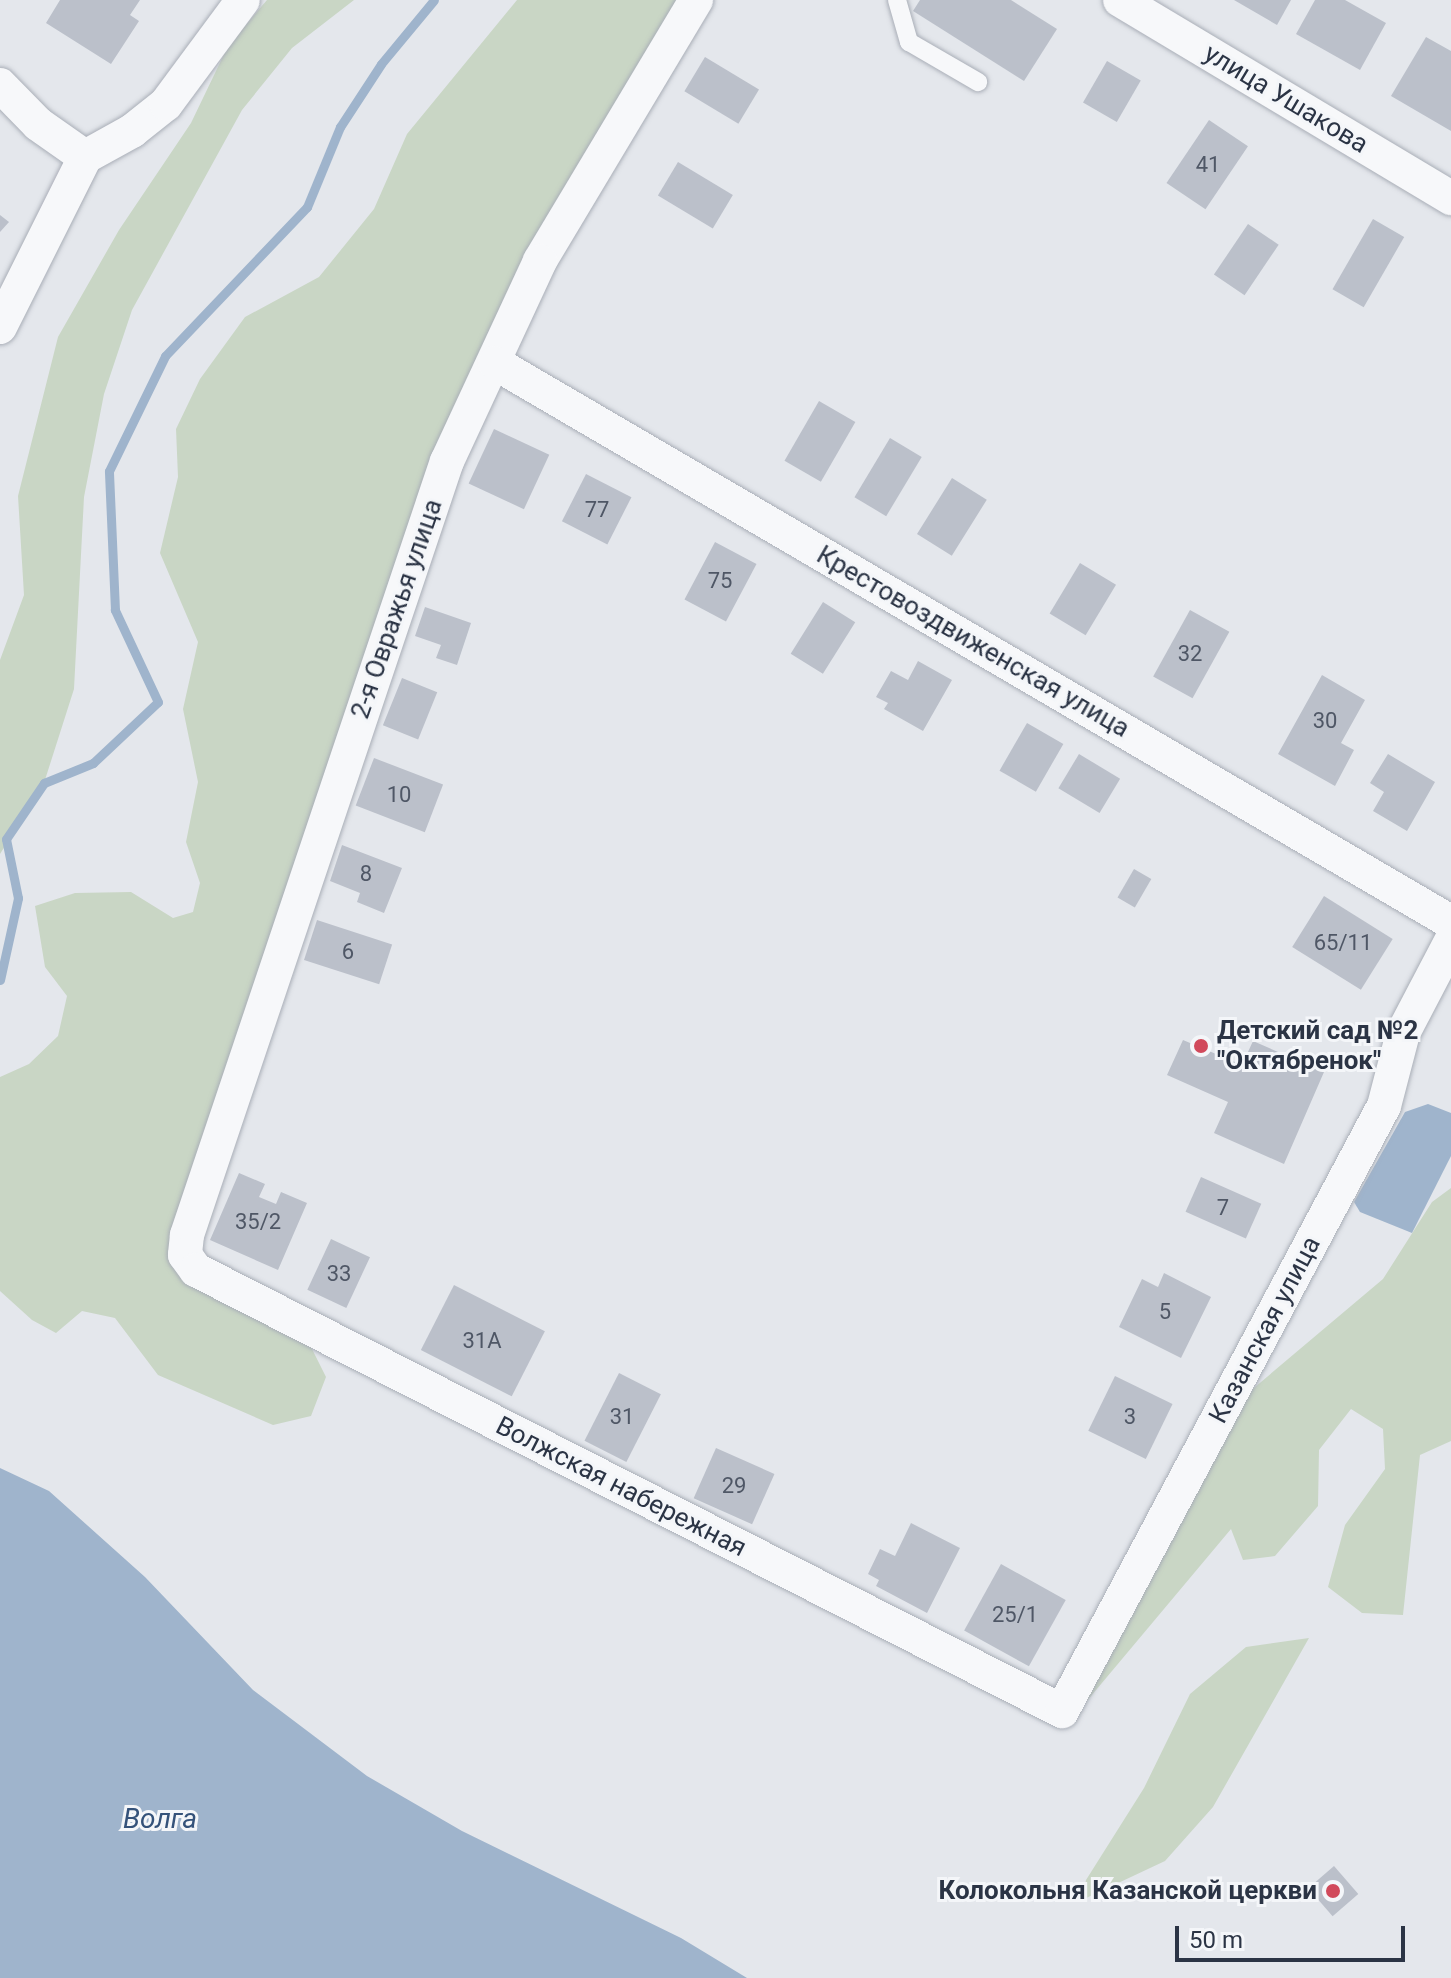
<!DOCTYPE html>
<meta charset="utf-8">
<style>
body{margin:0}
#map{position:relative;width:1451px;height:1978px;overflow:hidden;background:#e4e7ec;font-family:Roboto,sans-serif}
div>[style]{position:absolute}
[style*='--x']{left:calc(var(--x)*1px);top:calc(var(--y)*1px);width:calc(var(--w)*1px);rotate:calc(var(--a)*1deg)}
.green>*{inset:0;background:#c9d6c5}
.water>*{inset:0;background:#9fb4cc}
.stream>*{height:9px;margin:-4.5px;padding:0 4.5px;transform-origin:4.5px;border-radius:4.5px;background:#9fb4cc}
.building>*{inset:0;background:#bbc0ca;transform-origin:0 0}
.roads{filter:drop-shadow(0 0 2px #a9aeb7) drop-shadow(0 0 2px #a9aeb7)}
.lane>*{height:18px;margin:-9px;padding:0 9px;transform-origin:9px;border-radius:9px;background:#f7f8fa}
.street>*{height:34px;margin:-17px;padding:0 17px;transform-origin:17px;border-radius:17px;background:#f7f8fa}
.dots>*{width:22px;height:22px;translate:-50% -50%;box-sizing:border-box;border:4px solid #f4f6f9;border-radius:50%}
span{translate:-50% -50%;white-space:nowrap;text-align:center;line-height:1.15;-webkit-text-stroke:6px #f4f6f9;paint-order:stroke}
.number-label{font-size:22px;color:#4f5766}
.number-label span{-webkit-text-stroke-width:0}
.street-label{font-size:26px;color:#2b3445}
.poi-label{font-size:26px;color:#2b3445;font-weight:700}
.left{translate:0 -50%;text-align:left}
.right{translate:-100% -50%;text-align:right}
.water-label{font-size:28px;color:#34527a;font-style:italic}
.scale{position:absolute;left:1175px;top:1926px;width:230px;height:36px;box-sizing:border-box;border:4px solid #2b3445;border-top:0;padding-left:10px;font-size:24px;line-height:28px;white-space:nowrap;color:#2b3445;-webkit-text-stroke:6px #f4f6f9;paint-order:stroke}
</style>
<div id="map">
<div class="green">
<div style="clip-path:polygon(267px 0,354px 0,292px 48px,242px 110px,132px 310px,104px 394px,84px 497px,74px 689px,44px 783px,0 854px,0 660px,24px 595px,18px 496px,58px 337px,119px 230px,191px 123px,228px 46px)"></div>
<div style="clip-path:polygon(517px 0,686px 0,534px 256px,178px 1256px,303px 1331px,326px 1377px,311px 1416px,273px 1425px,158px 1375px,115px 1318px,82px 1311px,56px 1333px,32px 1320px,0 1291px,0 1077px,29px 1064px,58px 1036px,67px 996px,45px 967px,35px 906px,75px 893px,131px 892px,173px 918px,193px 912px,200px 883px,186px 842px,198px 782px,183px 709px,198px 642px,160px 553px,178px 477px,176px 429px,200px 379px,245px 317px,319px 277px,374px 209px,407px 134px)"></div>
<div style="clip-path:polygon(1451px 1188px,1451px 1441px,1420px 1455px,1403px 1615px,1362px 1613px,1328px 1587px,1345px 1525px,1385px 1469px,1383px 1429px,1351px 1409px,1319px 1450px,1318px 1506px,1275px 1556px,1243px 1560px,1231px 1529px,1086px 1702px,1242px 1398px,1383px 1279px,1432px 1202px)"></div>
<div style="clip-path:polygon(1309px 1638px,1213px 1807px,1165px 1861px,1082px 1900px,1086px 1880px,1144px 1788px,1190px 1694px,1246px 1647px)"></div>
</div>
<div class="water">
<div style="clip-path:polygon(1428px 1104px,1451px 1113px,1451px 1156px,1412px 1233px,1360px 1212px,1354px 1202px,1405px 1112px)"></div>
<div style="clip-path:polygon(0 1468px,49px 1491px,145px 1577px,253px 1690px,367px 1776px,462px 1831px,681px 1938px,747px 1978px,0 1978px)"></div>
</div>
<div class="stream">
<div style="--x:0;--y:980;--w:84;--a:-77.6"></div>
<div style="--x:18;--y:898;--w:60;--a:-101.5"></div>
<div style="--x:6;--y:839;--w:68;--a:-55.8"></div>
<div style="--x:44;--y:783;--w:53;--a:-22.2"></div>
<div style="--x:93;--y:763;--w:89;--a:-43.2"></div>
<div style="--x:158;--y:702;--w:102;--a:-115.1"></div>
<div style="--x:115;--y:610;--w:139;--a:-92.5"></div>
<div style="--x:109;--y:471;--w:128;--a:-64"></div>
<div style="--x:165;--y:356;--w:206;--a:-46.4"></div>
<div style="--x:307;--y:207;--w:87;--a:-67.6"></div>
<div style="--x:340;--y:127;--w:75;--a:-56.9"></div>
<div style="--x:381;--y:64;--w:83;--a:-50.4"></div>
</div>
<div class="building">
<div style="clip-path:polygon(60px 0,140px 0,130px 15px,139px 21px,111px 64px,46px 23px)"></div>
<div style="clip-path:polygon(920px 0,1011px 0,1057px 29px,1024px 81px,913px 11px)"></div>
<div style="clip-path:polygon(1234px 0,1291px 0,1277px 25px)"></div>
<div style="clip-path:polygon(1315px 0,1345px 0,1386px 23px,1360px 70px,1296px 34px)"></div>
<div style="clip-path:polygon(1426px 37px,1451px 51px,1451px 131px,1391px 96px)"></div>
<div style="left:705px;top:57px;width:63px;height:40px;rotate:31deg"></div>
<div style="left:1107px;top:61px;width:39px;height:48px;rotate:30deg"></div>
<div style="left:1209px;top:120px;width:47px;height:76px;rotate:34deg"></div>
<div style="left:678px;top:162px;width:64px;height:39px;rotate:31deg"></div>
<div style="clip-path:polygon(0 215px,9px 222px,0 232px)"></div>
<div style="left:1373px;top:219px;width:36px;height:81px;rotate:30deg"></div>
<div style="left:1248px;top:224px;width:37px;height:61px;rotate:34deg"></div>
<div style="left:819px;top:401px;width:42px;height:69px;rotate:30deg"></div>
<div style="left:494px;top:429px;width:61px;height:60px;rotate:25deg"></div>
<div style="left:890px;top:438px;width:37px;height:69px;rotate:31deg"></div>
<div style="left:586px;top:474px;width:51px;height:53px;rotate:27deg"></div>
<div style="left:952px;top:478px;width:41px;height:66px;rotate:32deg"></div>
<div style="left:715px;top:542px;width:47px;height:65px;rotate:28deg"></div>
<div style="left:1080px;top:563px;width:42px;height:59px;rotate:31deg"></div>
<div style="left:823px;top:602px;width:38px;height:61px;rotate:32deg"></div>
<div style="clip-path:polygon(425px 607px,471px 623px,457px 665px,436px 658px,441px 645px,415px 636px)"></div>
<div style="left:1190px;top:610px;width:45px;height:76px;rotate:29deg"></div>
<div style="clip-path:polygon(918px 661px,952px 680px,923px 731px,884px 709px,888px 703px,876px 697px,891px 671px,908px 680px)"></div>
<div style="clip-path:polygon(1322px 675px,1365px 700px,1341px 743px,1354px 750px,1335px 786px,1278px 754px)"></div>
<div style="left:402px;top:678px;width:38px;height:51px;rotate:22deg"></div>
<div style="left:1027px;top:723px;width:42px;height:55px;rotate:30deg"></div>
<div style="left:1079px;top:754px;width:48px;height:40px;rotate:31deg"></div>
<div style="clip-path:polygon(1388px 754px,1435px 782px,1407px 831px,1373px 811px,1384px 792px,1370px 783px)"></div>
<div style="left:374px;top:758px;width:74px;height:51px;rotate:21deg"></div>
<div style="clip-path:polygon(342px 845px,402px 868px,384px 913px,357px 902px,360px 893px,330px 881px)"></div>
<div style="left:1134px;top:869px;width:20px;height:33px;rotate:30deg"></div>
<div style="left:1324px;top:896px;width:81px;height:60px;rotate:32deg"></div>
<div style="left:317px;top:920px;width:79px;height:42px;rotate:18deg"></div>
<div style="clip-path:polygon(1183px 1040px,1242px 1065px,1253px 1041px,1324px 1072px,1284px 1164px,1214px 1133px,1228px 1102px,1167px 1075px)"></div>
<div style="clip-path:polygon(239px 1173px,265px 1184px,259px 1197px,276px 1204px,281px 1192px,307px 1203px,278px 1270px,210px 1240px)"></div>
<div style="left:1201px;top:1177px;width:66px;height:38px;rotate:24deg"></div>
<div style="left:331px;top:1239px;width:43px;height:56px;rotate:25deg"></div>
<div style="clip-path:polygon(1164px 1273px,1211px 1297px,1181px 1358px,1119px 1327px,1142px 1279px,1158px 1287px)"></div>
<div style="left:454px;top:1285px;width:102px;height:73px;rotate:27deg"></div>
<div style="left:619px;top:1373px;width:47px;height:76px;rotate:27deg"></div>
<div style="left:1115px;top:1376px;width:64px;height:61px;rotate:26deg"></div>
<div style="left:716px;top:1448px;width:64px;height:55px;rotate:24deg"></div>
<div style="clip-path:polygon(911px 1523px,960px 1548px,927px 1613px,876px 1586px,879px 1580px,868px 1574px,880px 1549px,895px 1556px)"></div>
<div style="left:1001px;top:1564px;width:74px;height:76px;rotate:29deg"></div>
<div style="left:1334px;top:1866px;width:37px;height:34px;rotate:49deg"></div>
</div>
<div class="roads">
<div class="lane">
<div style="--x:897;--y:0;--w:44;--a:74.1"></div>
<div style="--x:909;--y:42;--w:80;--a:30.1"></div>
</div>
<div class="street">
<div style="--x:696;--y:0;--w:304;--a:120.9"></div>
<div style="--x:540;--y:261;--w:221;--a:114.9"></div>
<div style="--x:447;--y:461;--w:817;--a:108.57"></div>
<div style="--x:187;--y:1235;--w:20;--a:96"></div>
<div style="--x:185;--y:1255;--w:19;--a:54"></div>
<div style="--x:196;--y:1270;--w:972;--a:26.99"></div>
<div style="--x:1062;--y:1711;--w:685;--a:-61.98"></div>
<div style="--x:1384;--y:1106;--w:75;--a:-75.4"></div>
<div style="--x:1403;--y:1033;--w:104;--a:-62.4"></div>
<div style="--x:1120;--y:0;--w:386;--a:30.9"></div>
<div style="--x:0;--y:85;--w:54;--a:45.7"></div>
<div style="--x:38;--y:124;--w:57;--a:35.1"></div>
<div style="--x:0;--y:327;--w:190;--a:-63.4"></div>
<div style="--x:85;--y:157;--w:54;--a:-29"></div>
<div style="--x:132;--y:131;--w:43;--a:-38.5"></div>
<div style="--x:166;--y:104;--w:129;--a:-53.5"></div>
<div style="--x:495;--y:363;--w:1107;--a:30.32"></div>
</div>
</div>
<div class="dots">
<div style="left:1201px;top:1046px;background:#d1495b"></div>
<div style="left:1333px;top:1891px;background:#d1495b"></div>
</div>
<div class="number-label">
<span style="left:1208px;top:165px">41</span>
<span style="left:597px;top:510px">77</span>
<span style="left:720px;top:581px">75</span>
<span style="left:1190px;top:654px">32</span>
<span style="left:1325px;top:721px">30</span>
<span style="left:399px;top:795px">10</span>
<span style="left:366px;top:874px">8</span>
<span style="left:1343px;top:943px">65/11</span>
<span style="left:348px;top:952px">6</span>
<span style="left:1223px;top:1208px">7</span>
<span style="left:258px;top:1222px">35/2</span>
<span style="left:339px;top:1274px">33</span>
<span style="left:1165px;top:1312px">5</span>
<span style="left:482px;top:1341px">31А</span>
<span style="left:622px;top:1417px">31</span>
<span style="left:1130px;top:1417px">3</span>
<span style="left:734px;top:1486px">29</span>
<span style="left:1015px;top:1615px">25/1</span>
</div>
<div class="street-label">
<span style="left:1286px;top:99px;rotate:31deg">улица Ушакова</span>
<span style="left:397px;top:609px;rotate:-71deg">2-я Овражья улица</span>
<span style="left:973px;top:642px;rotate:30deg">Крестовоздвиженская улица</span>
<span style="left:1265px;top:1330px;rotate:-62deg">Казанская улица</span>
<span style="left:621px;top:1487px;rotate:27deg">Волжская набережная</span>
</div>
<div class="poi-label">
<span class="left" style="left:1217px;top:1046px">Детский сад №2<br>"Октябренок"</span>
<span class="right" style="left:1317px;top:1891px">Колокольня Казанской церкви</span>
</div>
<div class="water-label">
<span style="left:160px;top:1819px">Волга</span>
</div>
<div class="scale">50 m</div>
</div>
